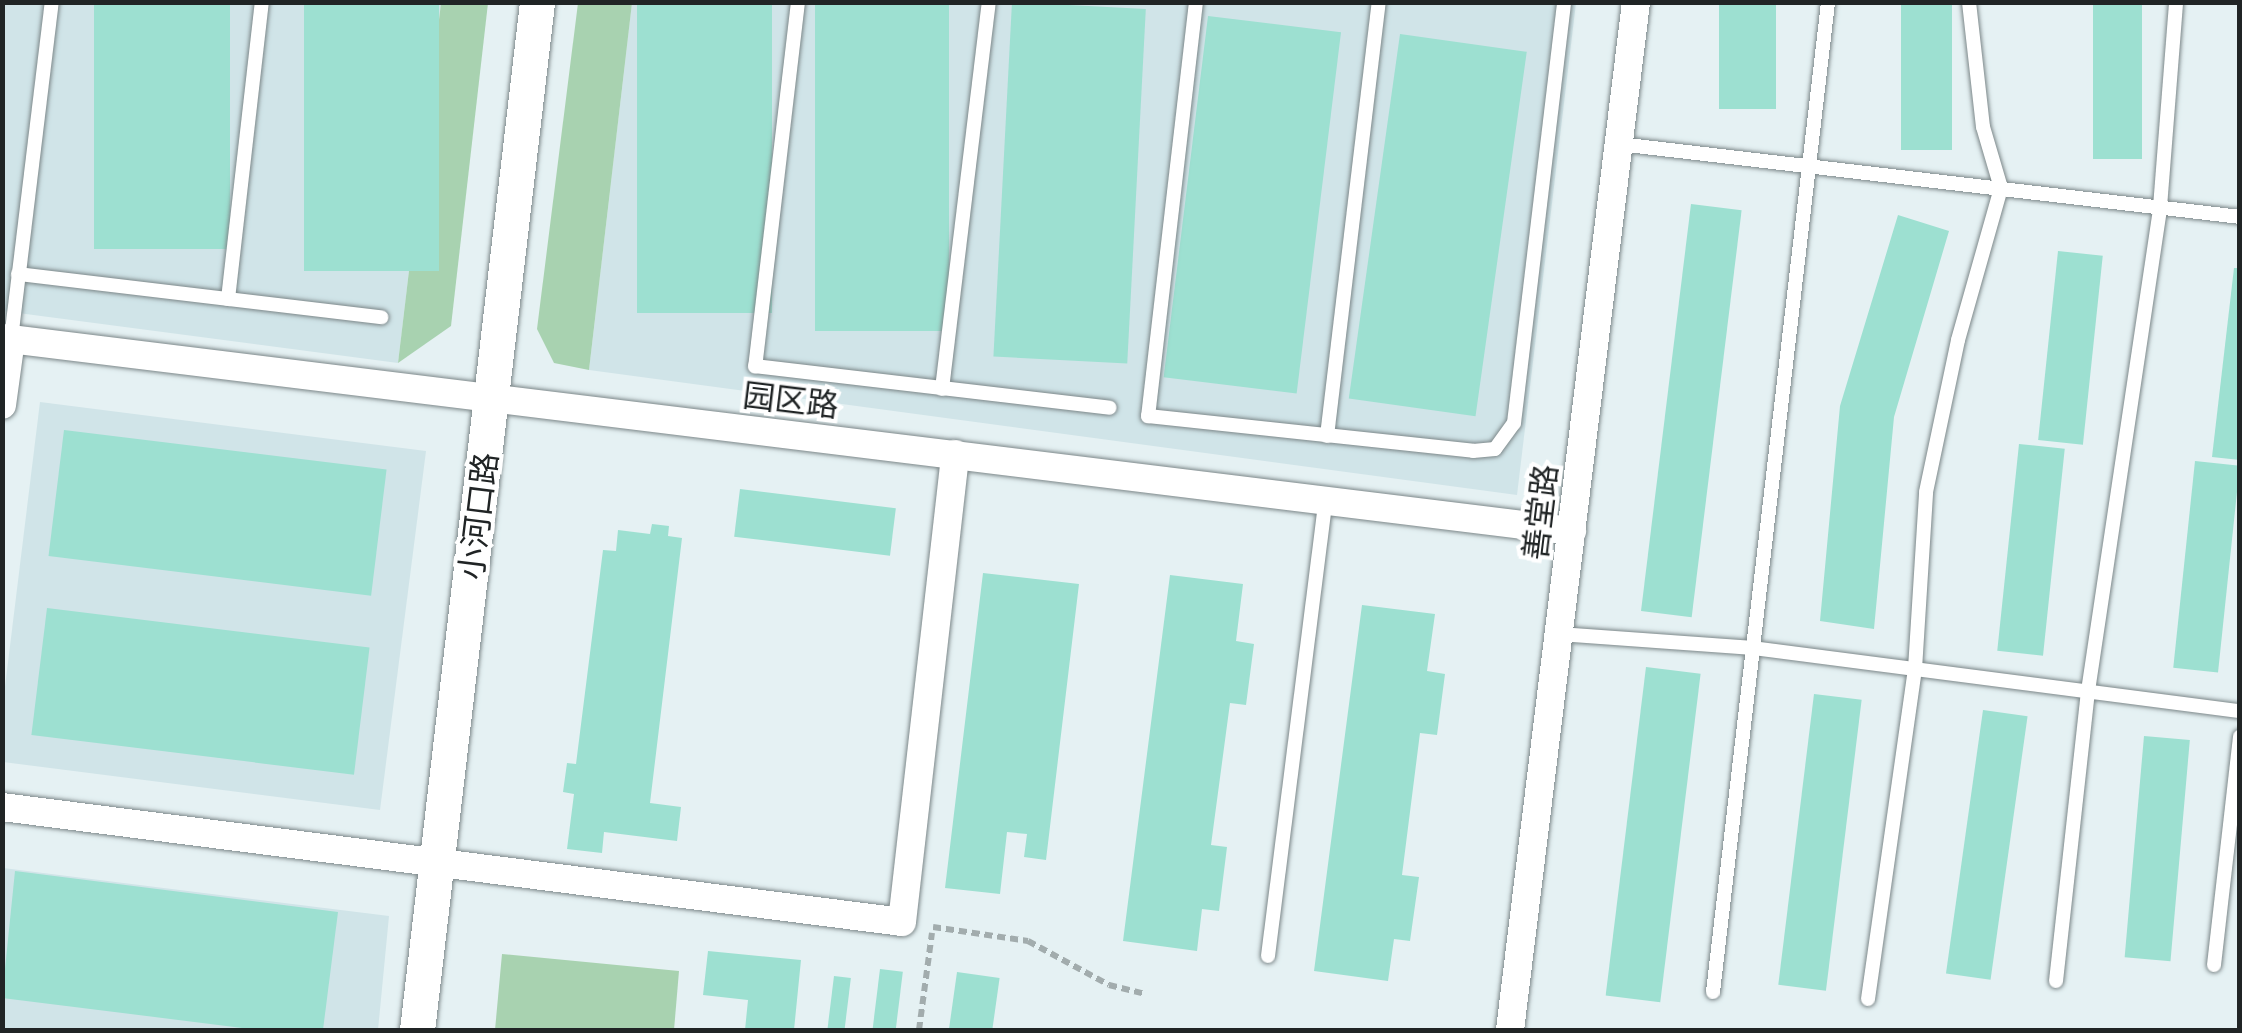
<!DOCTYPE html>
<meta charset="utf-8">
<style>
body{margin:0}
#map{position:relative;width:2242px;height:1033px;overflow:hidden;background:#e5f1f3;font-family:Barlow,"Noto Sans SC",sans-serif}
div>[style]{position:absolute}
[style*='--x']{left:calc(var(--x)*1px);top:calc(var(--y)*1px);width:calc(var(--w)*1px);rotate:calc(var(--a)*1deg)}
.built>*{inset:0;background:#d0e4e8}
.green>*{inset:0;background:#a8d2b0}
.building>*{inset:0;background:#9de0d1;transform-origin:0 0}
.path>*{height:6px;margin-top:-3px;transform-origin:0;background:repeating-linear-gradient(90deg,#a2acad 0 8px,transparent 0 13px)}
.roads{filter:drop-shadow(0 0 2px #7c8789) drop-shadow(0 0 2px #7c8789)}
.service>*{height:14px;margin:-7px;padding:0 7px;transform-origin:7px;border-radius:7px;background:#fff}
.minor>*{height:28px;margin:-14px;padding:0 14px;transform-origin:14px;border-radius:14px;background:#fff}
.tertiary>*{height:35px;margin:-17.5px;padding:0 17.5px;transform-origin:17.5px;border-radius:17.5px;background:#fff}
span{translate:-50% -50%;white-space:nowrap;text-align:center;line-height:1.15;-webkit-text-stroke:8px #fff;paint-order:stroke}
.street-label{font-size:32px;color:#202425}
.frame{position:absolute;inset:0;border:5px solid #202425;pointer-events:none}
</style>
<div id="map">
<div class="built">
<div style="clip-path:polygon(3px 3px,441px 3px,398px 363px,3px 311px)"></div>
<div style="clip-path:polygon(632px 3px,1576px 3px,1517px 495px,589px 370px)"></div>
<div style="clip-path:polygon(40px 402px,426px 451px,380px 810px,3px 762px,3px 703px)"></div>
<div style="clip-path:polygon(3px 868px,389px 916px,378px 1030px,3px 1030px)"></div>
</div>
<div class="green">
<div style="clip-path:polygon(441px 3px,488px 3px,451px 326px,398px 363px)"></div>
<div style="clip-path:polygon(578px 3px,632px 3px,589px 370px,554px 363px,537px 329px)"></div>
<div style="clip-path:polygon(502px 954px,679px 971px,674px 1030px,495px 1030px)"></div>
</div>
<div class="building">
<div style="left:815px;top:2px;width:134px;height:329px"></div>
<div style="left:1012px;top:2px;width:134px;height:355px;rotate:3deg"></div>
<div style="left:1719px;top:2px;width:57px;height:107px"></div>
<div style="left:1901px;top:2px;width:51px;height:148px"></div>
<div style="left:2093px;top:2px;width:49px;height:157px"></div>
<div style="left:94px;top:3px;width:136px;height:246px"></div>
<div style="left:304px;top:3px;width:135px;height:268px"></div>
<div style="left:637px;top:3px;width:135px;height:310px"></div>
<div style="left:1208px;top:16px;width:134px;height:364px;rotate:7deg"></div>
<div style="left:1400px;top:34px;width:128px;height:368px;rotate:8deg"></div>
<div style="left:1691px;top:204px;width:51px;height:410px;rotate:7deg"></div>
<div style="clip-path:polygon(1898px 215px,1949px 231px,1894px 417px,1874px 629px,1820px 621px,1840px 406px)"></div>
<div style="left:2058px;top:251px;width:45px;height:190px;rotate:6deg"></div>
<div style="clip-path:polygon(2234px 268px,2240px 268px,2240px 460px,2212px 457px)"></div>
<div style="left:64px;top:430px;width:325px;height:127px;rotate:7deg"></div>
<div style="left:2019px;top:444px;width:46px;height:208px;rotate:6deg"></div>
<div style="left:2195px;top:461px;width:45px;height:208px;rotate:6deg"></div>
<div style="left:740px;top:489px;width:157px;height:48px;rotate:7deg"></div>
<div style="clip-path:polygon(652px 524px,669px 526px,668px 536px,682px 538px,650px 803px,681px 807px,677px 841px,604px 832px,602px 853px,567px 849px,574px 794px,563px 792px,567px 763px,576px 764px,603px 550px,616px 551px,618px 530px,650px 534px)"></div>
<div style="clip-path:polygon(983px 573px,1079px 584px,1046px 860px,1024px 857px,1027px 834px,1007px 832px,1000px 894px,945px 888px)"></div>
<div style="clip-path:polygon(1170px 575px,1243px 584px,1236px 641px,1254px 644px,1246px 705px,1230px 703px,1211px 845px,1227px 847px,1219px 911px,1202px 909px,1197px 951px,1123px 941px)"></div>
<div style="clip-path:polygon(1362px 605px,1435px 614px,1427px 671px,1445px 674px,1437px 735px,1420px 733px,1402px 875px,1419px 877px,1410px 941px,1394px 939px,1388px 981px,1314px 971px)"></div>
<div style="left:47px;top:608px;width:325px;height:128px;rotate:7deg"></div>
<div style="left:1646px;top:667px;width:55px;height:331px;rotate:7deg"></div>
<div style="left:1814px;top:694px;width:48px;height:293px;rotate:7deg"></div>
<div style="left:1983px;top:710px;width:45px;height:266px;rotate:8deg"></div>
<div style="left:2144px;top:736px;width:46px;height:222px;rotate:5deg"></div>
<div style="clip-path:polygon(15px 871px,338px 912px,323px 1030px,259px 1030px,2px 998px)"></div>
<div style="clip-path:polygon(708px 951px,801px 960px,794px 1030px,745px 1030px,748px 1000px,703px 995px)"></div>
<div style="left:880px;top:969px;width:23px;height:62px;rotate:7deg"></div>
<div style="left:957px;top:972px;width:43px;height:59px;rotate:8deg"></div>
<div style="left:834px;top:976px;width:17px;height:54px;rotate:7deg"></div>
</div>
<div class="path">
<div style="--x:933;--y:927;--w:96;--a:8.4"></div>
<div style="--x:1028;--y:941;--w:92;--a:28.5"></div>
<div style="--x:1109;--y:985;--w:36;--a:14"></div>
<div style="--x:919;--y:1030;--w:98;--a:-82.4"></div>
</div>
<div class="roads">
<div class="service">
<div style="--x:798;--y:2;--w:367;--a:96.7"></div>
<div style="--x:755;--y:366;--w:357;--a:6.7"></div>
<div style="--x:1196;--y:2;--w:417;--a:96.6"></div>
<div style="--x:1148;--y:416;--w:327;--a:6.1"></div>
<div style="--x:1473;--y:451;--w:22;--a:-5"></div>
<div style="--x:1495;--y:449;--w:32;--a:-54"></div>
<div style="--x:1514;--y:423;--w:424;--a:-83.2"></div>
<div style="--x:1619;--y:144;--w:625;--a:6.7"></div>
<div style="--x:18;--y:274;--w:366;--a:6.8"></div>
<div style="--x:228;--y:299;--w:299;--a:-83.5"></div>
<div style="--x:11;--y:339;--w:339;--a:-83.1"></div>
<div style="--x:942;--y:389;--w:390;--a:-83.1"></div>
<div style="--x:1327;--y:436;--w:437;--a:-83.2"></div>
<div style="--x:1559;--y:634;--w:195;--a:4.1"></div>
<div style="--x:1753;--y:648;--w:491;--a:7.4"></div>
<div style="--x:1268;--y:956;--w:460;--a:-82.8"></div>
<div style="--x:2214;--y:965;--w:230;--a:-83.5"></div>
<div style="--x:2056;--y:981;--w:292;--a:-83.7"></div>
<div style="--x:2088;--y:691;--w:489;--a:-81.5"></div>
<div style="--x:2160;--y:207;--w:206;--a:-85.5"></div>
<div style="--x:1713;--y:992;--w:997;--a:-83.37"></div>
<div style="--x:1868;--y:999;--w:333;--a:-81.9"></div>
<div style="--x:1915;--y:669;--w:177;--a:-86.4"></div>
<div style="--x:1926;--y:492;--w:155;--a:-78.1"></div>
<div style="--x:1958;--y:340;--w:158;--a:-74.2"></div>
<div style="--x:2001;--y:188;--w:64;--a:-106.4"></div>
<div style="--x:1983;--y:127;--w:126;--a:-96.4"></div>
</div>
<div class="minor">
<div style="--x:2;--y:338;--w:1582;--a:7.01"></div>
<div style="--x:2;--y:405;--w:67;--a:-82.2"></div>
<div style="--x:2;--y:807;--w:907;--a:7.28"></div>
<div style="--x:902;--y:922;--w:471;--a:-83.5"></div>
<div style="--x:1510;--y:1030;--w:1036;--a:-83.01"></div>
</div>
<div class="tertiary">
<div style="--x:417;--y:1030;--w:1035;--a:-83.34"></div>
</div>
</div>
<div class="street-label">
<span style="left:791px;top:399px;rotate:7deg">园区路</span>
<span style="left:1539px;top:512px;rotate:-83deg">善堂路</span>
<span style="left:477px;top:516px;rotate:-83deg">小河口路</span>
</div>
<div class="frame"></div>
</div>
